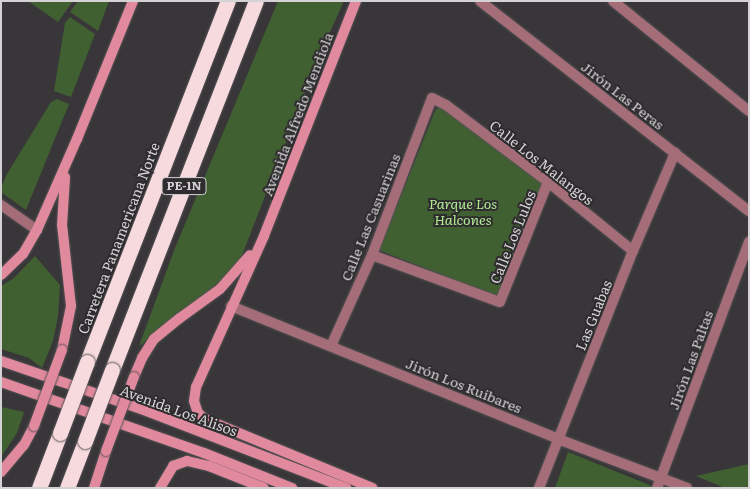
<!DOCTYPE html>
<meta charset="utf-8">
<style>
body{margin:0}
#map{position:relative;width:750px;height:489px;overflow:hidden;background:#393639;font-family:Literata,serif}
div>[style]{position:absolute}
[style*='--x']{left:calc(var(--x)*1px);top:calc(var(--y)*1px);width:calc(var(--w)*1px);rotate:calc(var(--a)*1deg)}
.green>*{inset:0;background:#416031}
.roads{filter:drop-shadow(0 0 1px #555255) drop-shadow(0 0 1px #555255)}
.street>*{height:10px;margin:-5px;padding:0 5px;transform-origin:5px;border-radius:5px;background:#a46d78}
.secondary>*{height:10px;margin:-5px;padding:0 5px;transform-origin:5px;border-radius:5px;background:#e1899d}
.highway>*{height:15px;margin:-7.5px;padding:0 7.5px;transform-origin:7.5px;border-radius:7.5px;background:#f6dade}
.bridges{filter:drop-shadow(0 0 1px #555255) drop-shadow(0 0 1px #555255)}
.secondary-bridge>*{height:10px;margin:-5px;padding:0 5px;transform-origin:5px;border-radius:5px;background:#e1899d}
.highway-bridge>*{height:15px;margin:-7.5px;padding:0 7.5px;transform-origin:7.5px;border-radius:7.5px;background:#f6dade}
span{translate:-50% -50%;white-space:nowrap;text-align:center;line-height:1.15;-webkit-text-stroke:4px #2e2c2e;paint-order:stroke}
.shield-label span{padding:1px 4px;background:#2e2c2e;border:1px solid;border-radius:4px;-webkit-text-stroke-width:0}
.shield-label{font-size:12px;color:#d4d2d4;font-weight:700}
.street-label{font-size:14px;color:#d4d2d4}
.park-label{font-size:14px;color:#b1ec94;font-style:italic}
.frame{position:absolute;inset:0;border:2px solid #d4d2d4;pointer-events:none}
</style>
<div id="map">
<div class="green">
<div style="clip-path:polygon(28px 1px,73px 1px,58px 22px)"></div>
<div style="clip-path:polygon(78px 1px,109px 1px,98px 31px,70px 12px)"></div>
<div style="clip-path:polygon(278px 1px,344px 1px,320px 54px,241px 258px,217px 288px,139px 346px,175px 248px)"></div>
<div style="clip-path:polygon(70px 17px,95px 34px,71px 97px,54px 91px,65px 23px)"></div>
<div style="clip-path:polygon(57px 99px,69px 104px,26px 210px,1px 192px,1px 188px,7px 174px,51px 102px)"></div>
<div style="clip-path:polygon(440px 106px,544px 183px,498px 297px,379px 250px,435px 111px)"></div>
<div style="clip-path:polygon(35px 256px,60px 285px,58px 316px,53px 341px,42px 368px,29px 358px,1px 349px,1px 286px,14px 278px)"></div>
<div style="clip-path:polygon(1px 407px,24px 412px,17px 433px,1px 457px)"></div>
<div style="clip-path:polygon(568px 452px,652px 486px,652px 488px,555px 488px)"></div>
<div style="clip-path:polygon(749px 464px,749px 488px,725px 488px,696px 476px)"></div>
</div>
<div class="roads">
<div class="street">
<div style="--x:480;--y:1;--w:341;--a:38"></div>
<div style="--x:613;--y:1;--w:175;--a:39"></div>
<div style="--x:1;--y:205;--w:44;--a:34.8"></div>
<div style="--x:372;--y:255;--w:136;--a:20.2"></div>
<div style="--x:500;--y:302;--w:129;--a:-68.2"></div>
<div style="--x:231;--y:306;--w:353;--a:22.1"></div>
<div style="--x:558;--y:439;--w:138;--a:20.8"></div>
<div style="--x:331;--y:346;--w:100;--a:-65.7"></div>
<div style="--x:372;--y:255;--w:168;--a:-69.1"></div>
<div style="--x:432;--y:98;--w:16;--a:27"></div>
<div style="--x:446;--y:105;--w:128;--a:37"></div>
<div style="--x:548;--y:182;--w:109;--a:39.1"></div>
<div style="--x:539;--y:488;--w:255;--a:-68.4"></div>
<div style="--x:633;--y:251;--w:107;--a:-66.8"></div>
<div style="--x:657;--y:488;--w:263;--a:-69.5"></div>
</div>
<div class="secondary">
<div style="--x:356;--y:1;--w:252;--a:111.4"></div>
<div style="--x:264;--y:236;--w:166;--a:114.2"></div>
<div style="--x:196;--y:387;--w:14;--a:98"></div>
<div style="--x:194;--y:401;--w:13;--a:72"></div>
<div style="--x:198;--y:413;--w:9;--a:41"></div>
<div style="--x:205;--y:419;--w:181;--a:22.4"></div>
<div style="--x:1;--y:275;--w:30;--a:-44"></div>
<div style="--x:23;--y:254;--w:28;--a:-60"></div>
<div style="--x:37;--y:230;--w:99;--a:-66.3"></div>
<div style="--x:77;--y:139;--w:149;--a:-67.9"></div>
<div style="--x:62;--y:350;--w:45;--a:-78.4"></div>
<div style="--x:71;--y:306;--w:81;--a:-96.3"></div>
<div style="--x:62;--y:225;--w:48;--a:-86.4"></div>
<div style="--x:1;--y:361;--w:151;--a:18.9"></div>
<div style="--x:144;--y:410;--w:217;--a:21.1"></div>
<div style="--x:134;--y:377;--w:21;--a:-67"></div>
<div style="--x:142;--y:358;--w:22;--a:-58"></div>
<div style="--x:154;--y:339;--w:33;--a:-39"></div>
<div style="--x:180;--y:318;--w:49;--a:-35.9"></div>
<div style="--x:220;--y:289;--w:45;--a:-48.6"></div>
<div style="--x:1;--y:382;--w:215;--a:19.3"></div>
<div style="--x:204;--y:453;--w:95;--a:21.7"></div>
<div style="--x:1;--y:472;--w:35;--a:-50"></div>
<div style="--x:24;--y:445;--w:21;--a:-62"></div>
<div style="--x:94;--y:488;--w:39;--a:-72"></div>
<div style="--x:160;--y:488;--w:26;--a:-59"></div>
<div style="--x:173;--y:466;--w:15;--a:-20"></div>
<div style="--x:187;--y:461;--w:23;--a:13"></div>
<div style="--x:209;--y:466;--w:59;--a:21.8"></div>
</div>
<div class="highway">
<div style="--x:87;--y:362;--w:388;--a:-68.7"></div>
<div style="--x:112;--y:370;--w:396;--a:-68.7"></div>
<div style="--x:39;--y:488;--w:59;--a:-69.1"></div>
<div style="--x:67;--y:488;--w:50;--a:-69"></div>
</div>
</div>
<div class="bridges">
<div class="secondary-bridge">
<div style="--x:34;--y:426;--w:81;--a:-69.8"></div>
<div style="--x:106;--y:451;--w:79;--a:-69.3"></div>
</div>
<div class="highway-bridge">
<div style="--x:60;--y:433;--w:76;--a:-69.2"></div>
<div style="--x:85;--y:441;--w:76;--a:-69.2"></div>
</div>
</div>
<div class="shield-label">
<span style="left:184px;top:186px">PE-1N</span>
</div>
<div class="street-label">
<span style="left:623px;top:95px;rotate:38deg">Jirón Las Peras</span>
<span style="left:297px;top:114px;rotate:-69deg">Avenida Alfredo Mendiola</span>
<span style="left:542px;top:162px;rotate:38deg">Calle Los Malangos</span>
<span style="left:370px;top:217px;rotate:-68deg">Calle Las Casuarinas</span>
<span style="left:512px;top:237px;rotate:-68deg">Calle Los Lulos</span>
<span style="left:118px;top:238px;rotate:-69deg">Carretera Panamericana Norte</span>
<span style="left:593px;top:315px;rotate:-68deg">Las Guabas</span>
<span style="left:690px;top:360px;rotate:-70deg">Jirón Las Paltas</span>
<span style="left:464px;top:385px;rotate:22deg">Jirón Los Ruibares</span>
<span style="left:179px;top:410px;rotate:20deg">Avenida Los Alisos</span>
</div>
<div class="park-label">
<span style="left:463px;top:211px">Parque Los<br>Halcones</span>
</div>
<div class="frame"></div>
</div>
